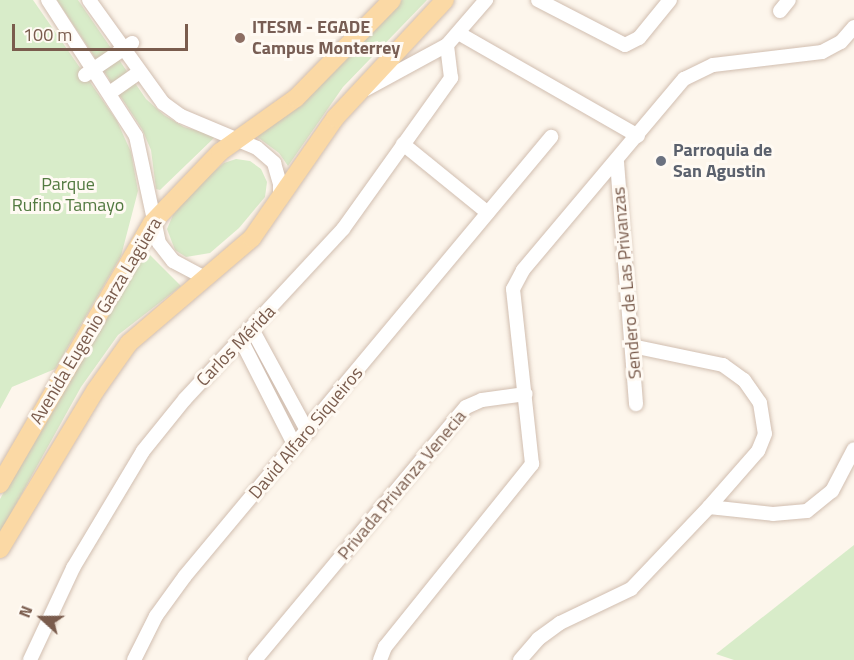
<!DOCTYPE html>
<meta charset="utf-8">
<style>
body{margin:0}
#map{position:relative;width:854px;height:660px;overflow:hidden;background:#fdf6ec;font-family:"Titillium Web",sans-serif}
div>[style]{position:absolute}
[style*='--x']{left:calc(var(--x)*1px);top:calc(var(--y)*1px);width:calc(var(--w)*1px);rotate:calc(var(--a)*1deg)}
.green>*{inset:0;background:#d8ecc9}
.roads{filter:drop-shadow(0 0 2px #d1beb0) drop-shadow(0 0 2px #d1beb0)}
.minor>*{height:14px;margin:-7px;padding:0 7px;transform-origin:7px;border-radius:7px;background:#fff}
.major>*{height:18px;margin:-9px;padding:0 9px;transform-origin:9px;border-radius:9px;background:#fbd9a5}
.dots>*{width:16px;height:16px;translate:-50% -50%;box-sizing:border-box;border:3px solid #fffaf3;border-radius:50%}
span{translate:-50% -50%;white-space:nowrap;text-align:center;line-height:1.15;-webkit-text-stroke:6px #fffaf3;paint-order:stroke}
.education-label{font-size:18px;color:#785e54;font-weight:700}
.left{translate:0 -50%;text-align:left}
.worship-label{font-size:18px;color:#5b616d;font-weight:700}
.park-label{font-size:18px;color:#537a41}
.street-label{font-size:18px;color:#7a5c4d}
.north{position:absolute;left:12px;top:588px;width:60px;height:60px;-webkit-text-stroke:4px #fffaf3;paint-order:stroke;rotate:291deg;font-size:16px;font-weight:700;line-height:24px;text-align:center;color:#7a5c4d}
.north::after{content:'';display:block;margin:auto;width:21px;height:27px;background:#7a5c4d;clip-path:polygon(50% 0,100% 100%,50% 72%,0 100%)}
.scale{position:absolute;left:12px;top:24px;width:176px;height:27px;box-sizing:border-box;border:3px solid #7a5c4d;border-top:0;padding-left:8px;font-size:18px;line-height:21px;white-space:nowrap;color:#7a5c4d;-webkit-text-stroke:4px #fffaf3;paint-order:stroke}
</style>
<div id="map">
<div class="green">
<div style="clip-path:polygon(0 0,33px 0,117px 121px,131px 152px,138px 191px,121px 256px,55px 369px,12px 387px,0 409px)"></div>
<div style="clip-path:polygon(57px 0,78px 0,146px 99px,164px 115px,184px 127px,216px 136px,160px 190px,156px 189px,151px 150px,142px 129px)"></div>
<div style="clip-path:polygon(402px 0,427px 0,343px 87px,288px 166px,279px 153px,256px 136px,338px 64px)"></div>
<div style="clip-path:polygon(236px 159px,250px 161px,261px 169px,267px 182px,265px 197px,239px 228px,210px 253px,186px 257px,175px 250px,167px 229px,173px 215px,197px 186px,224px 163px)"></div>
<div style="clip-path:polygon(149px 254px,181px 286px,118px 335px,81px 387px,0 533px,0 499px,68px 379px,144px 257px)"></div>
<div style="clip-path:polygon(854px 545px,854px 660px,734px 660px,716px 654px)"></div>
</div>
<div class="roads">
<div class="minor">
<div style="--x:48;--y:0;--w:162;--a:57.1"></div>
<div style="--x:136;--y:136;--w:109;--a:77.9"></div>
<div style="--x:159;--y:243;--w:23;--a:52"></div>
<div style="--x:173;--y:261;--w:36;--a:28"></div>
<div style="--x:89;--y:0;--w:127;--a:54.3"></div>
<div style="--x:163;--y:103;--w:22;--a:36"></div>
<div style="--x:181;--y:116;--w:82;--a:22.8"></div>
<div style="--x:257;--y:148;--w:23;--a:41"></div>
<div style="--x:274;--y:163;--w:22;--a:74"></div>
<div style="--x:280;--y:184;--w:14;--a:90"></div>
<div style="--x:538;--y:0;--w:98;--a:27.3"></div>
<div style="--x:625;--y:45;--w:16;--a:-27"></div>
<div style="--x:639;--y:38;--w:49;--a:-50.8"></div>
<div style="--x:780;--y:11;--w:14;--a:-51"></div>
<div style="--x:460;--y:34;--w:205;--a:29.8"></div>
<div style="--x:85;--y:75;--w:57;--a:-34.2"></div>
<div style="--x:366;--y:89;--w:92;--a:-28.5"></div>
<div style="--x:447;--y:45;--w:60;--a:-49.1"></div>
<div style="--x:111;--y:92;--w:33;--a:-35"></div>
<div style="--x:403;--y:144;--w:109;--a:39.1"></div>
<div style="--x:617;--y:162;--w:243;--a:85.5"></div>
<div style="--x:252;--y:329;--w:117;--a:61.5"></div>
<div style="--x:241;--y:340;--w:119;--a:63"></div>
<div style="--x:632;--y:346;--w:93;--a:11.8"></div>
<div style="--x:723;--y:365;--w:26;--a:36"></div>
<div style="--x:744;--y:380;--w:28;--a:55"></div>
<div style="--x:760;--y:403;--w:31;--a:81"></div>
<div style="--x:765;--y:434;--w:18;--a:112"></div>
<div style="--x:758;--y:451;--w:74;--a:131.2"></div>
<div style="--x:30;--y:660;--w:102;--a:-64.9"></div>
<div style="--x:73;--y:568;--w:136;--a:-59.1"></div>
<div style="--x:143;--y:451;--w:67;--a:-51.1"></div>
<div style="--x:185;--y:399;--w:232;--a:-47.1"></div>
<div style="--x:343;--y:229;--w:186;--a:-54.4"></div>
<div style="--x:451;--y:78;--w:33;--a:-97"></div>
<div style="--x:134;--y:660;--w:49;--a:-63.4"></div>
<div style="--x:156;--y:616;--w:49;--a:-54.1"></div>
<div style="--x:185;--y:576;--w:572;--a:-50.18"></div>
<div style="--x:255;--y:660;--w:329;--a:-50.2"></div>
<div style="--x:466;--y:407;--w:17;--a:-24"></div>
<div style="--x:482;--y:400;--w:44;--a:-7.8"></div>
<div style="--x:380;--y:660;--w:14;--a:-69"></div>
<div style="--x:385;--y:647;--w:235;--a:-51.2"></div>
<div style="--x:532;--y:464;--w:176;--a:-96.2"></div>
<div style="--x:513;--y:289;--w:21;--a:-62"></div>
<div style="--x:523;--y:270;--w:250;--a:-49.9"></div>
<div style="--x:684;--y:79;--w:32;--a:-26"></div>
<div style="--x:713;--y:65;--w:110;--a:-6.8"></div>
<div style="--x:822;--y:52;--w:21;--a:-28"></div>
<div style="--x:841;--y:42;--w:20;--a:-49"></div>
<div style="--x:520;--y:660;--w:28;--a:-49"></div>
<div style="--x:538;--y:639;--w:27;--a:-36"></div>
<div style="--x:560;--y:623;--w:79;--a:-25.6"></div>
<div style="--x:631;--y:589;--w:113;--a:-46.4"></div>
<div style="--x:709;--y:507;--w:64;--a:6.2"></div>
<div style="--x:773;--y:514;--w:34;--a:-5"></div>
<div style="--x:807;--y:511;--w:32;--a:-39"></div>
<div style="--x:832;--y:491;--w:47;--a:-62.4"></div>
</div>
<div class="major">
<div style="--x:0;--y:484;--w:302;--a:-59.8"></div>
<div style="--x:152;--y:223;--w:98;--a:-46.2"></div>
<div style="--x:220;--y:152;--w:93;--a:-35.4"></div>
<div style="--x:296;--y:98;--w:137;--a:-45.6"></div>
<div style="--x:0;--y:549;--w:184;--a:-59"></div>
<div style="--x:95;--y:391;--w:59;--a:-54.7"></div>
<div style="--x:129;--y:343;--w:162;--a:-40.5"></div>
<div style="--x:252;--y:238;--w:146;--a:-55.3"></div>
<div style="--x:335;--y:118;--w:161;--a:-47"></div>
</div>
</div>
<div class="dots">
<div style="left:240px;top:38px;background:#8d6e63"></div>
<div style="left:661px;top:161px;background:#6b7280"></div>
</div>
<div class="education-label">
<span class="left" style="left:252px;top:38px">ITESM - EGADE<br>Campus Monterrey</span>
</div>
<div class="worship-label">
<span class="left" style="left:673px;top:161px">Parroquia de<br>San Agustin</span>
</div>
<div class="park-label">
<span style="left:68px;top:195px">Parque<br>Rufino Tamayo</span>
</div>
<div class="street-label">
<span style="left:627px;top:283px;rotate:-95deg">Sendero de Las Privanzas</span>
<span style="left:96px;top:321px;rotate:-59deg">Avenida Eugenio Garza Lagüera</span>
<span style="left:236px;top:346px;rotate:-46deg">Carlos Mérida</span>
<span style="left:306px;top:433px;rotate:-50deg">David Alfaro Siqueiros</span>
<span style="left:402px;top:485px;rotate:-50deg">Privada Privanza Venecia</span>
</div>
<div class="north">N</div>
<div class="scale">100 m</div>
</div>
